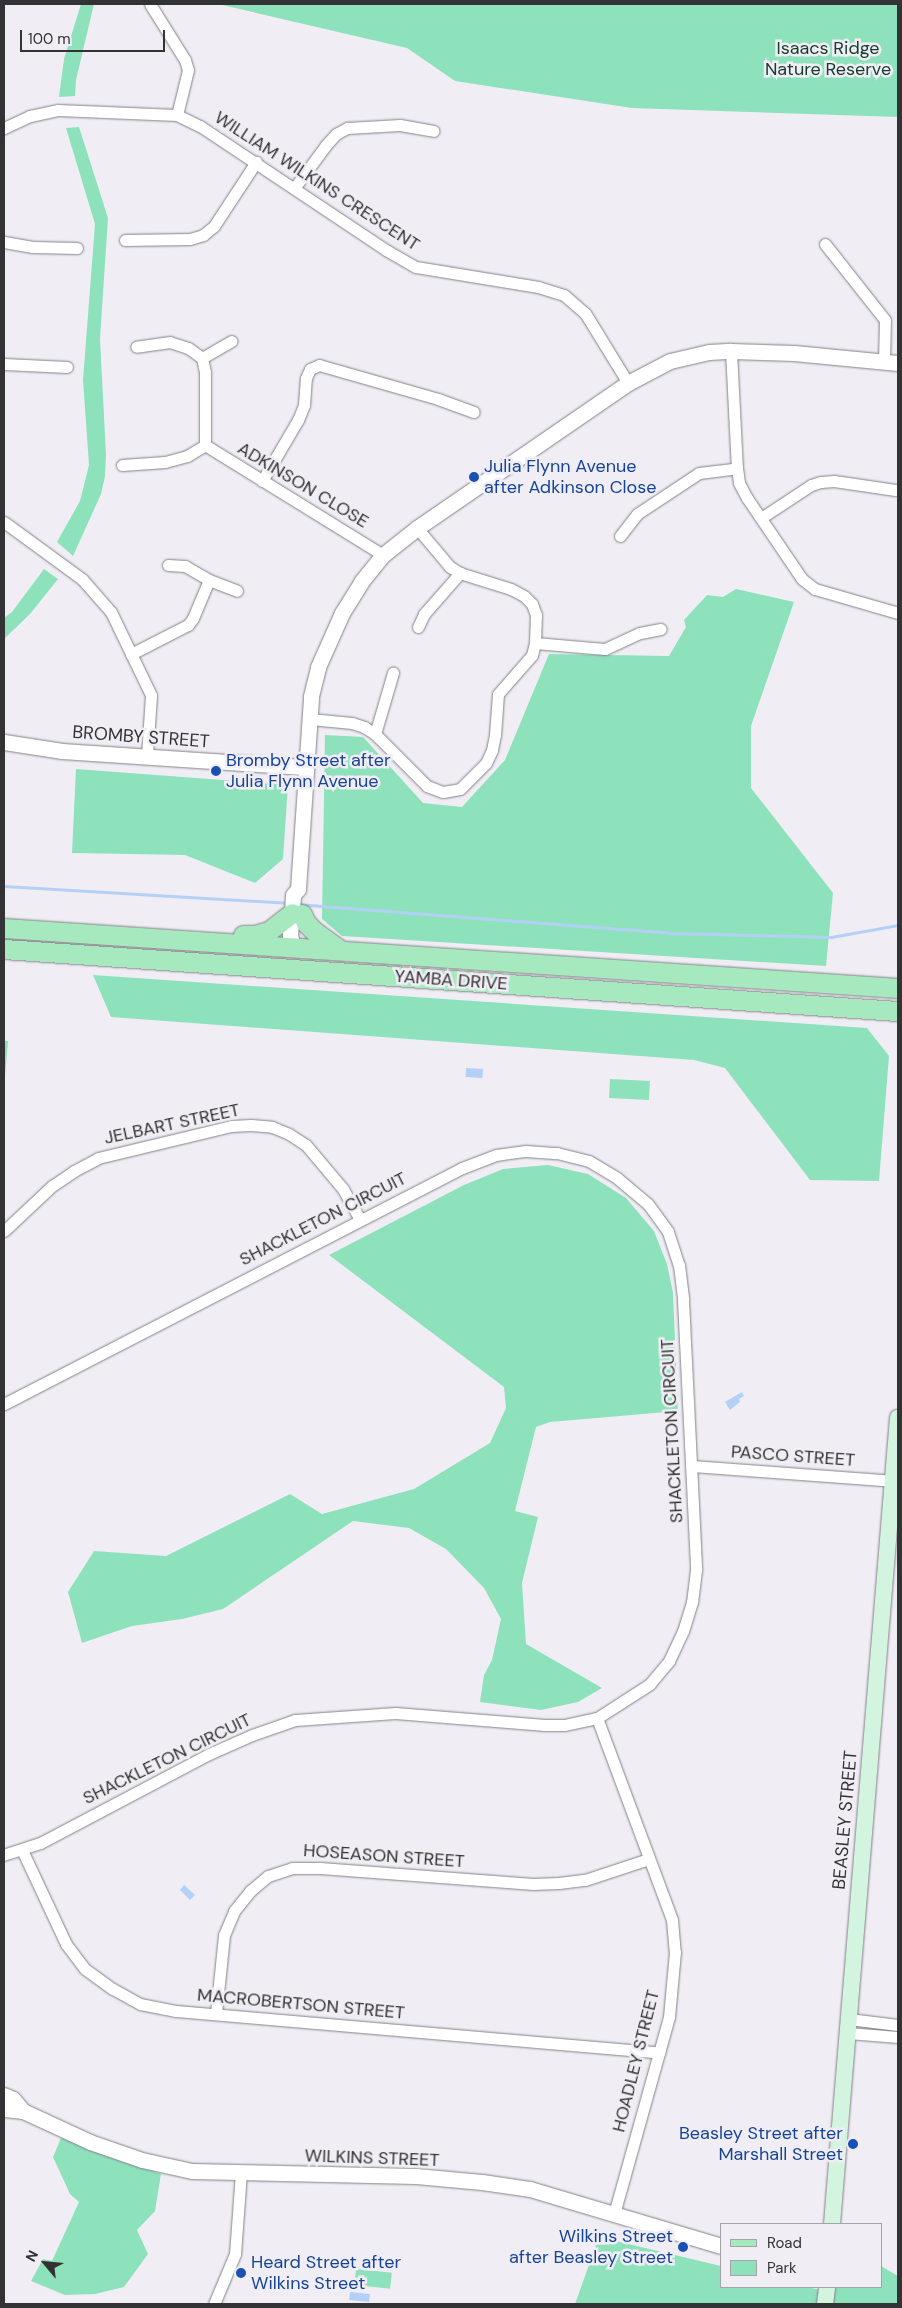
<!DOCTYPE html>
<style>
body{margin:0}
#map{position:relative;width:902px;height:2308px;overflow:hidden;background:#f0eef4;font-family:"DM Sans",sans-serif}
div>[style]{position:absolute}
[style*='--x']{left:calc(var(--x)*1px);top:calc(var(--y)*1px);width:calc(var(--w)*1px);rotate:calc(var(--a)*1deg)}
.green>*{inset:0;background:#8de2bc;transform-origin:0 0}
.water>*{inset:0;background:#b4d0f7;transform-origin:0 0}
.stream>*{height:3px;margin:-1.5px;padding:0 1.5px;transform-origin:1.5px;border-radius:1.5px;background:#b4d0f7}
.roads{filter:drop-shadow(0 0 1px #838187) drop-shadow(0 0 1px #838187)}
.minor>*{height:11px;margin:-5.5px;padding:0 5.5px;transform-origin:5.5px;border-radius:5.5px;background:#fff}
.tertiary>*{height:15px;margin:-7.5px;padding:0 7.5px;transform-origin:7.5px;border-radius:7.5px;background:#fff}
.secondary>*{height:16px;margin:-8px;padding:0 8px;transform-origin:8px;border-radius:8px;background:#d3f4df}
.primary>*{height:19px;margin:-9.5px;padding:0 9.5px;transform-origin:9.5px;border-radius:9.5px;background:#a7e9bf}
.dots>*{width:14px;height:14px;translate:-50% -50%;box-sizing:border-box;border:2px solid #f0eef4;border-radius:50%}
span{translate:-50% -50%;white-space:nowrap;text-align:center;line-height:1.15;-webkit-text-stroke:5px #f0eef4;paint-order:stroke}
.park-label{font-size:18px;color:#153d2d}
.street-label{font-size:18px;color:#333234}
.transit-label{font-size:18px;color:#164399}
.left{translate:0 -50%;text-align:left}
.right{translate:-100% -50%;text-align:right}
.frame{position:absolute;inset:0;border:5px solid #333234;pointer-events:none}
.legend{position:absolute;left:720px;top:2223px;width:162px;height:65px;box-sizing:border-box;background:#f0eef4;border:1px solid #a4a3a7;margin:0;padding:6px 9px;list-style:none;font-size:15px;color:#333234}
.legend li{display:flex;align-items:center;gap:10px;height:25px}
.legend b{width:25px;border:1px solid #a4a3a7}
.north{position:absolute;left:20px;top:2238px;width:50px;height:50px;-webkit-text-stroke:4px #f0eef4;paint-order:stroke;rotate:298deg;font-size:14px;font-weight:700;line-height:20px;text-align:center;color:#333234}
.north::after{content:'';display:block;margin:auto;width:18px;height:22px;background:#333234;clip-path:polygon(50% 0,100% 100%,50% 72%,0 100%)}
.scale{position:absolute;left:20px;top:30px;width:145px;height:22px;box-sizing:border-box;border:2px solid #333234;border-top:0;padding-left:6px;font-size:15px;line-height:18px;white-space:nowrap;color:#333234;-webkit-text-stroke:4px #f0eef4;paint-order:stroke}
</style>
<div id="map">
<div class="green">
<div style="clip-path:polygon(81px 4px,94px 4px,76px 80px,75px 96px,59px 97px,64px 59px)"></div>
<div style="clip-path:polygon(218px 4px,898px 4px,898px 117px,632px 108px,455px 81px,407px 48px)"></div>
<div style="clip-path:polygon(79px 127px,108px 218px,100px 339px,106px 455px,105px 476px,101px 494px,73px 556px,57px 542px,80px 501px,89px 465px,83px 380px,95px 224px,66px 128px)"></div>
<div style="clip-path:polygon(44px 569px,58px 579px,30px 614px,4px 639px,4px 618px,12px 612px)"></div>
<div style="clip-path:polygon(736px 589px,794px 602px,751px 726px,751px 788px,833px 893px,826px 966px,342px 936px,322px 919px,325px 735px,363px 737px,423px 803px,462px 807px,505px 760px,549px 654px,669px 656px,686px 627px,684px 620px,707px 595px,723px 597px)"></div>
<div style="clip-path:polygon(76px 769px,288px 785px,283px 859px,255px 883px,185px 855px,72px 853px)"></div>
<div style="clip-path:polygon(93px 975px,867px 1028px,889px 1056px,879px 1181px,810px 1180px,725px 1068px,694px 1060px,111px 1017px)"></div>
<div style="clip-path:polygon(4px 1041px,8px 1041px,5px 1076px,4px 1075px)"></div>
<div style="left:610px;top:1079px;width:40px;height:19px;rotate:3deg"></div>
<div style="clip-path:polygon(548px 1165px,588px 1174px,626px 1198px,654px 1231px,667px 1264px,673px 1293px,678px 1411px,550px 1422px,536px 1427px,515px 1511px,538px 1517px,522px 1583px,526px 1644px,602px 1688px,578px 1702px,541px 1710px,480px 1702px,484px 1675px,492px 1660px,501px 1619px,484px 1588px,446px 1549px,409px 1528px,353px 1521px,223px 1609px,182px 1619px,132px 1626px,82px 1643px,68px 1592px,94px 1551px,166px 1556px,290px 1494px,322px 1514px,414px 1489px,490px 1443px,506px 1408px,504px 1387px,329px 1255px,464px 1185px,503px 1169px)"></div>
<div style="clip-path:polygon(61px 2138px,161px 2174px,155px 2211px,137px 2230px,148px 2254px,124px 2287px,95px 2294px,65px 2295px,31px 2281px,43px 2259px,52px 2261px,79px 2202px,70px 2194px,53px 2157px)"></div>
<div style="clip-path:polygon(599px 2237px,721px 2266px,721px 2287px,807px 2287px,834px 2293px,835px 2287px,881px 2287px,881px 2266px,898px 2276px,898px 2304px,575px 2304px)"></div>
<div style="left:356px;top:2269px;width:36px;height:16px;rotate:6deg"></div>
</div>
<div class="water">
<div style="left:466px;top:1068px;width:17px;height:9px;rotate:3deg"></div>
<div style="clip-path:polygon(742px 1392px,744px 1396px,739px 1399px,740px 1402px,730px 1410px,725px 1402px)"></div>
<div style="clip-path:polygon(184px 1885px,195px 1895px,190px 1900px,180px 1890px)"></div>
<div style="left:350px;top:2292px;width:20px;height:8px;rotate:6deg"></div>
</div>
<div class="stream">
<div style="--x:4;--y:886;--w:284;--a:3.4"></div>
<div style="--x:296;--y:904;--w:375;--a:4.4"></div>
<div style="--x:670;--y:933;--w:161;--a:1.4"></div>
<div style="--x:831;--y:937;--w:68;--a:-10.2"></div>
</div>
<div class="roads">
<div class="minor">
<div style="--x:150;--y:4;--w:66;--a:58"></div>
<div style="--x:185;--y:60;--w:10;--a:73"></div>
<div style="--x:188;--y:70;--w:46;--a:103.7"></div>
<div style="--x:4;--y:128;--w:29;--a:-25"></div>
<div style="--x:30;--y:116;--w:29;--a:-12"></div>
<div style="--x:58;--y:110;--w:119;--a:2.4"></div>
<div style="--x:177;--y:115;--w:25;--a:26"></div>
<div style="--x:200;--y:126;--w:224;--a:33.7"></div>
<div style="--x:386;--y:250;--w:34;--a:30"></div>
<div style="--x:416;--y:267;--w:124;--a:9.3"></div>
<div style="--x:538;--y:287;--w:27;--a:17"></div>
<div style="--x:564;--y:295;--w:28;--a:41"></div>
<div style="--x:585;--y:313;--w:82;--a:58.4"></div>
<div style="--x:295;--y:187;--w:52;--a:-53.6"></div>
<div style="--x:326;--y:145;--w:15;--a:-48"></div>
<div style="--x:336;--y:134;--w:13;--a:-29"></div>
<div style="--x:347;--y:128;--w:53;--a:-3.2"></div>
<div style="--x:400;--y:125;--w:34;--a:10"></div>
<div style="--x:125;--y:240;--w:65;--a:-0.9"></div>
<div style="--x:190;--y:239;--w:14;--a:-17"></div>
<div style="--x:203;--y:235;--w:14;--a:-39"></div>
<div style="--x:214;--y:226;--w:77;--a:-56.7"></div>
<div style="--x:4;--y:242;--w:29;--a:10"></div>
<div style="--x:33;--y:247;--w:44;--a:1.3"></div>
<div style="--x:825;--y:244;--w:97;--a:51.7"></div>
<div style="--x:885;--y:320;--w:40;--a:91.4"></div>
<div style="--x:731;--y:351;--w:117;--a:87.1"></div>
<div style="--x:737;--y:468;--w:15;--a:82"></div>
<div style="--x:739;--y:483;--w:17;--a:62"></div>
<div style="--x:747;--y:498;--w:98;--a:55.8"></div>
<div style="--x:802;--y:579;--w:16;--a:38"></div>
<div style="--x:815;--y:589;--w:86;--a:16.1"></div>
<div style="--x:202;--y:358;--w:34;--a:-30"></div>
<div style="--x:4;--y:364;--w:63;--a:2.7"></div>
<div style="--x:205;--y:445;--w:209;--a:31.7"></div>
<div style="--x:122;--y:465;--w:43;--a:-4"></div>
<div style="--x:165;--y:462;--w:23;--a:-15"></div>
<div style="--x:187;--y:456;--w:21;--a:-31"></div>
<div style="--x:205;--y:445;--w:73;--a:-90"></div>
<div style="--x:205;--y:372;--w:14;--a:-102"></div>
<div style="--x:202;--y:358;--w:17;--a:-144"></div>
<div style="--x:188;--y:348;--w:19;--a:-162"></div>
<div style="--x:170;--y:342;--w:34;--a:172"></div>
<div style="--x:262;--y:481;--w:71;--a:-59.5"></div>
<div style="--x:298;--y:420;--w:16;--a:-68"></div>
<div style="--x:304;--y:405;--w:27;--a:-86"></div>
<div style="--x:306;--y:378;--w:10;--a:-66"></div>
<div style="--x:310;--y:369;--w:10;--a:-24"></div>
<div style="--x:319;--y:365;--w:124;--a:15.9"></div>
<div style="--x:438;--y:399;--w:38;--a:20"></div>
<div style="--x:761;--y:518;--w:60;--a:-33.4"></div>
<div style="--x:811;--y:485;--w:10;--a:-17"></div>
<div style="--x:821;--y:482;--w:13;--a:-4"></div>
<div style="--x:834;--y:481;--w:62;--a:8.4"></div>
<div style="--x:4;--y:522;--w:97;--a:36.2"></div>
<div style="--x:82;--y:579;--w:44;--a:48.7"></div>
<div style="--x:111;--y:612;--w:92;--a:64.3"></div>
<div style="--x:151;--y:695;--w:61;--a:93.8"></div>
<div style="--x:620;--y:536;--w:28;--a:-52"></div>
<div style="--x:637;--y:514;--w:74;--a:-33.5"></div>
<div style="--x:699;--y:473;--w:38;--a:-7"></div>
<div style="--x:168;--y:565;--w:17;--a:3"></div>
<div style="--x:185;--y:566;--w:28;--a:30"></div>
<div style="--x:209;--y:580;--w:30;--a:21"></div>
<div style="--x:418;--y:627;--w:14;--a:-65"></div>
<div style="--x:424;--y:614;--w:55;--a:-48.7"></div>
<div style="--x:535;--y:643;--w:70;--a:4.9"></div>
<div style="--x:605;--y:649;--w:38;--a:-25"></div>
<div style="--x:640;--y:633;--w:21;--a:-11"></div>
<div style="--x:131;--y:654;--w:64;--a:-27"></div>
<div style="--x:188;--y:625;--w:9;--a:-54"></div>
<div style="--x:193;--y:618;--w:41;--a:-67.2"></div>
<div style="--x:310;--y:719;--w:42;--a:5.4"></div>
<div style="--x:352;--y:723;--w:13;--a:18"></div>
<div style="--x:364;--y:727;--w:13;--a:32"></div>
<div style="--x:375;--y:734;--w:74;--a:45"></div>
<div style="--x:427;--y:786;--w:17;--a:21"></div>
<div style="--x:443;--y:792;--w:17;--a:-10"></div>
<div style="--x:460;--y:789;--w:37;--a:-45"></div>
<div style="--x:486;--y:763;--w:14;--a:-65"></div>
<div style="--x:492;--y:750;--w:15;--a:-79"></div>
<div style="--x:495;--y:735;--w:41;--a:-85.8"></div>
<div style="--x:498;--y:694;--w:52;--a:-48.9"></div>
<div style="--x:532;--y:655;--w:12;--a:-76"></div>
<div style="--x:535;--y:643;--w:28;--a:-88"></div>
<div style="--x:536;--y:615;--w:12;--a:-110"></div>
<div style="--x:532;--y:604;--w:11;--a:-135"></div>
<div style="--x:524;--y:596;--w:15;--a:-152"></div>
<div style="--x:511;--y:589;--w:53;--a:-162.6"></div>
<div style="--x:460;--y:573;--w:12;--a:-149"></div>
<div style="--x:450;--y:567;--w:51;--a:-130.2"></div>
<div style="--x:375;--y:734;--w:64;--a:-73.6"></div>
<div style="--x:4;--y:1231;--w:66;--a:-43.2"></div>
<div style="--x:52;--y:1186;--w:27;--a:-34"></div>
<div style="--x:74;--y:1171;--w:27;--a:-28"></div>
<div style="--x:98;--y:1158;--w:137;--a:-13.5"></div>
<div style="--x:231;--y:1126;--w:20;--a:-3"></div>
<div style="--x:251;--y:1125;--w:21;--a:5"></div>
<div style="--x:272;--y:1127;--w:18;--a:22"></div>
<div style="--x:289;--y:1134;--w:20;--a:33"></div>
<div style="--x:306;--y:1145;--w:57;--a:49.9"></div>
<div style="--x:343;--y:1189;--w:35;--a:61"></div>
<div style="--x:4;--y:1404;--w:515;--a:-27.26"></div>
<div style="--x:462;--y:1168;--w:36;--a:-21"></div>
<div style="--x:496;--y:1155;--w:30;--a:-8"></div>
<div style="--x:526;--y:1151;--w:31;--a:4"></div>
<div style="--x:557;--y:1153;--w:33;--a:14"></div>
<div style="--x:589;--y:1161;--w:33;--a:31"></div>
<div style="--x:617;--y:1178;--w:40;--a:40"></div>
<div style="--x:648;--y:1204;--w:34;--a:54"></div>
<div style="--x:668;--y:1232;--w:35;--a:72"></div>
<div style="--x:679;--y:1265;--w:35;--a:83"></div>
<div style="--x:683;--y:1300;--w:270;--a:87.2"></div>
<div style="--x:696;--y:1570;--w:32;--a:97"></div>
<div style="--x:692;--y:1602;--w:30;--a:107"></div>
<div style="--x:683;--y:1631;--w:33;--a:115"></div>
<div style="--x:669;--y:1661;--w:30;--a:130"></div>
<div style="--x:650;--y:1684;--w:63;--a:147.3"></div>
<div style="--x:597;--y:1718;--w:34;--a:168"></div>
<div style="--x:564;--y:1725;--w:19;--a:180"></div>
<div style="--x:545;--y:1725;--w:150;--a:-175.4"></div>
<div style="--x:395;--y:1713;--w:100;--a:176"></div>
<div style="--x:295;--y:1720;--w:46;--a:160.8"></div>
<div style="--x:252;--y:1735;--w:47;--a:156.2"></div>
<div style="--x:209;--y:1754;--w:191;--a:152.2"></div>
<div style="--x:40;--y:1843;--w:38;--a:162"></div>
<div style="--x:691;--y:1466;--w:203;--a:4.2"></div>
<div style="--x:597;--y:1718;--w:215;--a:69.6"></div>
<div style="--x:672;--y:1920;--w:32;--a:85"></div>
<div style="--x:675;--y:1952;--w:65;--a:95.3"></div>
<div style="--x:669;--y:2017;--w:205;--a:105.6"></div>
<div style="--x:22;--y:1850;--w:104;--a:64.9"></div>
<div style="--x:66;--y:1944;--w:31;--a:53"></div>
<div style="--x:85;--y:1969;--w:34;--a:36"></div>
<div style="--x:113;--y:1989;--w:31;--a:29"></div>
<div style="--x:140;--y:2004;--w:37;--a:11"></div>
<div style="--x:176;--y:2011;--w:485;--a:4.9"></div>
<div style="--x:216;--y:2013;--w:78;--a:-84.1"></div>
<div style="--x:224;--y:1935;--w:26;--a:-67"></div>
<div style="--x:234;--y:1911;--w:26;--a:-51"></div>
<div style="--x:250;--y:1891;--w:23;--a:-40"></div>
<div style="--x:268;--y:1876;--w:25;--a:-18"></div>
<div style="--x:292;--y:1868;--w:28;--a:0"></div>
<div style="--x:320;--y:1868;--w:214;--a:4.3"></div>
<div style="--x:533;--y:1884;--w:26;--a:-2"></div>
<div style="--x:559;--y:1883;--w:26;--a:-7"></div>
<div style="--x:585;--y:1880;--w:67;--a:-18.2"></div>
<div style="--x:849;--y:2019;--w:49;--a:7"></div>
<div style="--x:848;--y:2033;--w:50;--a:4.6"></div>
<div style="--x:214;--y:2304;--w:54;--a:-67.2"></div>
<div style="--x:235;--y:2254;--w:81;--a:-85.8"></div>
</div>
<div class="tertiary">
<div style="--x:4;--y:742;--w:59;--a:8.8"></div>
<div style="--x:62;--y:751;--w:245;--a:3.8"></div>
<div style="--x:293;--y:947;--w:12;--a:-104"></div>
<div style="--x:290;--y:935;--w:22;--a:-85"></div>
<div style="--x:292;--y:913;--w:18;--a:-87"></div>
<div style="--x:293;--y:895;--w:8;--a:-50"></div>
<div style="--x:298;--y:889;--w:193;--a:-86.1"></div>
<div style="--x:311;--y:696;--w:30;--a:-76"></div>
<div style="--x:318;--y:667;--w:59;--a:-66"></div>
<div style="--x:342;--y:613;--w:36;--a:-58"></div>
<div style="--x:361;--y:582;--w:35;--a:-51"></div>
<div style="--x:383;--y:555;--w:43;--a:-38.5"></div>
<div style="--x:417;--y:528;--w:256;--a:-34.5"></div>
<div style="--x:628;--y:383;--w:47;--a:-27.6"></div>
<div style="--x:670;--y:361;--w:40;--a:-13"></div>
<div style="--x:709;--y:352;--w:22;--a:-3"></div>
<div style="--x:731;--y:351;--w:63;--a:1.8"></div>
<div style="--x:794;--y:353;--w:104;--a:5.5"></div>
<div style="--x:4;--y:2095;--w:10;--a:24"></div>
<div style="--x:13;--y:2099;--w:16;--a:50"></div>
<div style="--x:4;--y:2109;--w:19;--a:6"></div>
<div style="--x:23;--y:2111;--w:74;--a:24.8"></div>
<div style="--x:90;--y:2142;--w:55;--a:19.1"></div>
<div style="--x:142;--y:2160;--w:51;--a:12.4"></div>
<div style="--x:192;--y:2171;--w:224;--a:1.3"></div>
<div style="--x:416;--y:2176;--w:66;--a:5.2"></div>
<div style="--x:482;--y:2182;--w:49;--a:8.3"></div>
<div style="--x:530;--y:2189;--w:199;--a:16.6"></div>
</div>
<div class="secondary">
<div style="--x:832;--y:2224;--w:809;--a:-85.32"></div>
<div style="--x:825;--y:2304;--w:17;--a:-83"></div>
</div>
<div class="primary">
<div style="--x:302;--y:914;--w:10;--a:66"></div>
<div style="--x:306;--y:923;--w:11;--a:45"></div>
<div style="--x:314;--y:931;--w:32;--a:36"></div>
<div style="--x:4;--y:928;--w:896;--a:3.84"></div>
<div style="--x:243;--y:935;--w:12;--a:0"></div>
<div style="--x:255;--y:935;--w:15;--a:-16"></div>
<div style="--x:269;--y:931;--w:29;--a:-38"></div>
<div style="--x:4;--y:949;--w:896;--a:3.97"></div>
</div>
</div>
<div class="dots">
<div style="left:474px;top:477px;background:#1a4fb4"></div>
<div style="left:216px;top:771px;background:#1a4fb4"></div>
<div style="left:853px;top:2144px;background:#1a4fb4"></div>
<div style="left:683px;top:2247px;background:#1a4fb4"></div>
<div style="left:241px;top:2273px;background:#1a4fb4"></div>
</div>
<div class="park-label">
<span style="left:828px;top:59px">Isaacs Ridge<br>Nature Reserve</span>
</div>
<div class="street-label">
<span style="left:317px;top:181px;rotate:33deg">WILLIAM WILKINS CRESCENT</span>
<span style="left:303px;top:485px;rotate:31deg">ADKINSON CLOSE</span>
<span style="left:141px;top:737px;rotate:4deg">BROMBY STREET</span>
<span style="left:451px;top:980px;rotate:4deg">YAMBA DRIVE</span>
<span style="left:172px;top:1124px;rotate:-12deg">JELBART STREET</span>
<span style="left:323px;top:1219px;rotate:-27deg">SHACKLETON CIRCUIT</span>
<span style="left:672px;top:1431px;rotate:-93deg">SHACKLETON CIRCUIT</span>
<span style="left:793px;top:1456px;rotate:4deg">PASCO STREET</span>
<span style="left:167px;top:1759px;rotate:-26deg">SHACKLETON CIRCUIT</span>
<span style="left:845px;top:1820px;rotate:-85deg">BEASLEY STREET</span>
<span style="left:384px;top:1856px;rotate:4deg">HOSEASON STREET</span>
<span style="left:301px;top:2004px;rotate:5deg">MACROBERTSON STREET</span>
<span style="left:636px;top:2061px;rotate:-76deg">HOADLEY STREET</span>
<span style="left:372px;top:2158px;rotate:2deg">WILKINS STREET</span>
</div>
<div class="transit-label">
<span class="left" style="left:484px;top:477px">Julia Flynn Avenue<br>after Adkinson Close</span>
<span class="left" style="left:226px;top:771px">Bromby Street after<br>Julia Flynn Avenue</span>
<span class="right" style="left:843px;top:2144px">Beasley Street after<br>Marshall Street</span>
<span class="right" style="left:673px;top:2247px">Wilkins Street<br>after Beasley Street</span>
<span class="left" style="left:251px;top:2273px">Heard Street after<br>Wilkins Street</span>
</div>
<div class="frame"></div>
<ul class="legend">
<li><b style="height:6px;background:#a7e9bf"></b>Road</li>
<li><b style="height:14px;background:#8de2bc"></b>Park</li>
</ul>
<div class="north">N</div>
<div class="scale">100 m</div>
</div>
